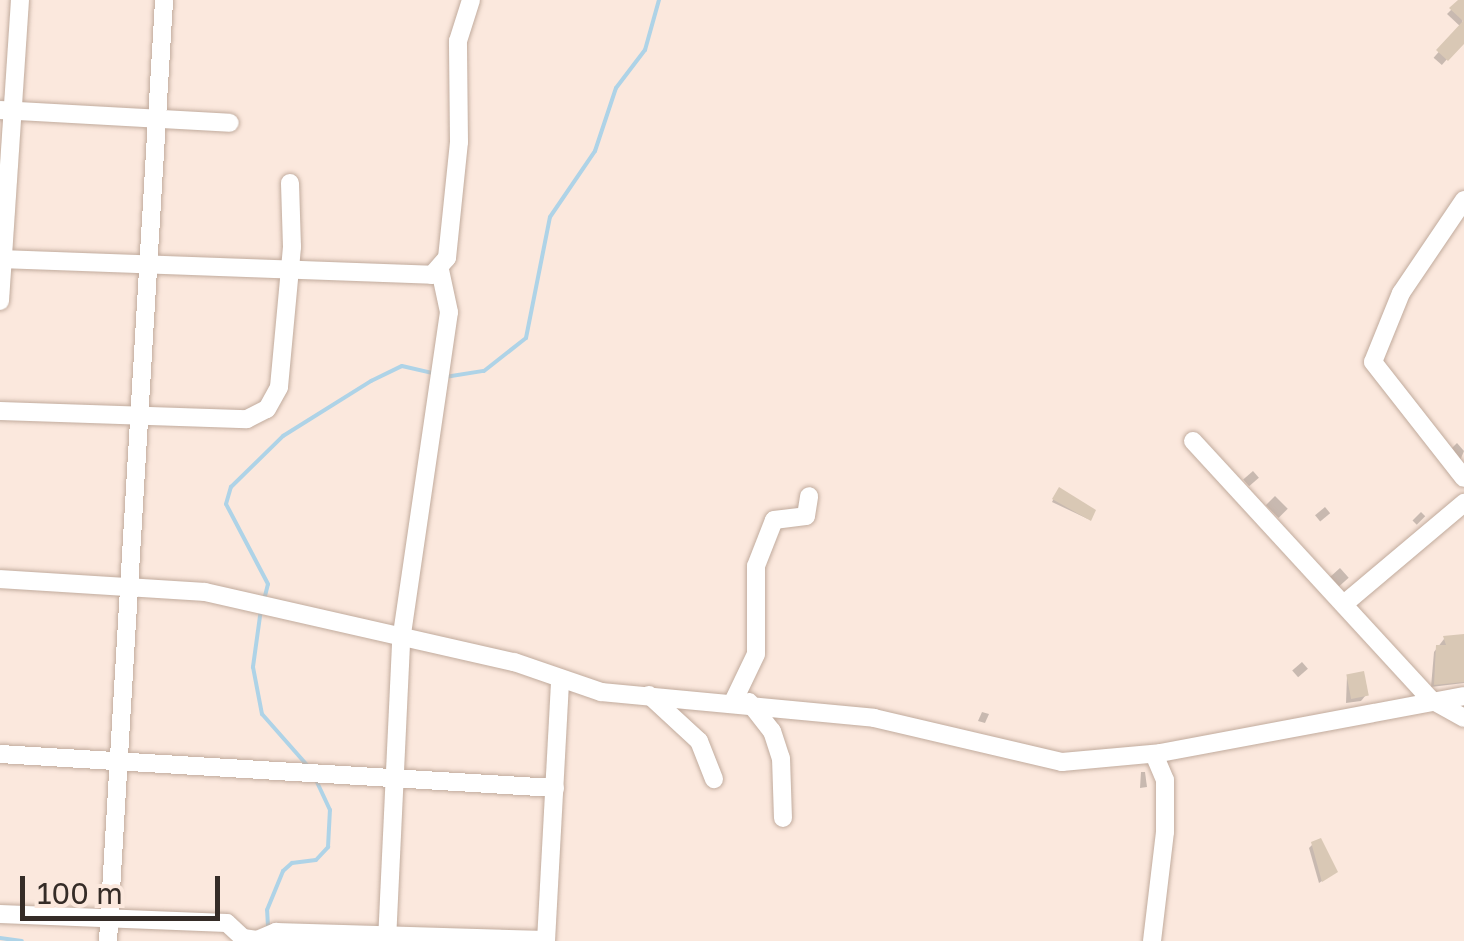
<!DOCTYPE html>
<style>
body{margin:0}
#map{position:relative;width:1464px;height:941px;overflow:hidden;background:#fbe8dd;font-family:"Golos Text",sans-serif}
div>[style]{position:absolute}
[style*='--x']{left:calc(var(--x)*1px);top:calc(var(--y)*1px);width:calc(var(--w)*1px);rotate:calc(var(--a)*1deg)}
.shadow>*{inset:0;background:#0003;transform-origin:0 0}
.stream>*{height:4px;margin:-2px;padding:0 2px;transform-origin:2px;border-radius:2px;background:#aed3e7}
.building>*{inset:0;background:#d9c8b5;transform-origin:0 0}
.roads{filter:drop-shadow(0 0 2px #c1ab9d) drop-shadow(0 0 2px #c1ab9d)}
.minor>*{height:18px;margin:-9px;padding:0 9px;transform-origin:9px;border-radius:9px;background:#fff}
span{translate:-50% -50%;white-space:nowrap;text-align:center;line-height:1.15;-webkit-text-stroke:10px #fbe8dd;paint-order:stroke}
.scale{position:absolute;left:20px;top:876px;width:200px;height:45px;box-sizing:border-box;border:5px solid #352c27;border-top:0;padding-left:12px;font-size:30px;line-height:35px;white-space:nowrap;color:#352c27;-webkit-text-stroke:8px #fbe8dd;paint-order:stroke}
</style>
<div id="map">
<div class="shadow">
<div style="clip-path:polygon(1461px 0,1464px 2px,1462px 28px,1447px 14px)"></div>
<div style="left:1450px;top:39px;width:11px;height:25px;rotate:41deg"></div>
<div style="clip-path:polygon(1457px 443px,1464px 451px,1459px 463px,1449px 451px)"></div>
<div style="left:1253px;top:471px;width:9px;height:13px;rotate:49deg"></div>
<div style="clip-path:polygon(1057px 492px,1088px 519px,1052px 502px)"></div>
<div style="left:1275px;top:496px;width:18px;height:13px;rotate:45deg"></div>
<div style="left:1325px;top:507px;width:8px;height:13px;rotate:50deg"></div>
<div style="left:1421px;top:512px;width:6px;height:12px;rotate:45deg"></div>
<div style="left:1340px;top:568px;width:13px;height:15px;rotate:48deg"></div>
<div style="clip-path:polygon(1464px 637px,1464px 683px,1431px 687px,1434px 652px,1444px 639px)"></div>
<div style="left:1302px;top:662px;width:9px;height:13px;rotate:49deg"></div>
<div style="clip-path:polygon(1347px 676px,1366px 695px,1361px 701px,1346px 703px)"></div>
<div style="clip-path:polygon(982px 712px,989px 714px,985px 723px,978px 721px)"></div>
<div style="clip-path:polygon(1141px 772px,1145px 772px,1147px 787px,1140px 788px)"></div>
<div style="clip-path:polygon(1313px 844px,1331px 875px,1319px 883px,1309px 848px)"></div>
</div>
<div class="stream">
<div style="--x:445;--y:377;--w:39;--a:-9"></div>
<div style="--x:484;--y:371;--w:53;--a:-38.2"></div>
<div style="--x:526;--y:338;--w:123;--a:-78.8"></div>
<div style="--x:550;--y:217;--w:80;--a:-55.7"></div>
<div style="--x:595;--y:151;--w:66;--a:-71.6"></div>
<div style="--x:616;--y:88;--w:48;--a:-52.7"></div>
<div style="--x:645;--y:50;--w:52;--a:-74.4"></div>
<div style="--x:264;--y:600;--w:16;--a:-76"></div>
<div style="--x:268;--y:584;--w:90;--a:-117.7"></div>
<div style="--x:226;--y:504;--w:18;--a:-74"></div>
<div style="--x:231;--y:487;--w:73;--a:-44.4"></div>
<div style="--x:283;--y:436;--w:104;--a:-32"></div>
<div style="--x:371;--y:381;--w:34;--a:-26"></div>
<div style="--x:402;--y:366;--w:35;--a:13"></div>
<div style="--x:261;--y:609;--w:59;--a:97.9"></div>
<div style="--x:253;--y:667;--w:48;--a:79.2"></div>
<div style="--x:262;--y:714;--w:68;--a:48.6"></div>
<div style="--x:268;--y:927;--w:17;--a:-93"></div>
<div style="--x:267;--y:910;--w:42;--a:-67.7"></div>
<div style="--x:283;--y:871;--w:12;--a:-42"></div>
<div style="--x:292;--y:863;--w:24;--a:-7"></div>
<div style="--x:316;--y:860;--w:18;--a:-47"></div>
<div style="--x:328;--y:847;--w:37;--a:-87"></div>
<div style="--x:330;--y:810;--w:35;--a:-115"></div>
<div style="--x:0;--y:938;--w:22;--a:8"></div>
</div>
<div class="building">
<div style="clip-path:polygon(1458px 0,1464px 0,1464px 44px,1448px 61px,1436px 50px,1463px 21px,1449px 8px)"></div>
<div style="clip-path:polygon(1059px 487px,1096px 510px,1091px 521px,1052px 499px)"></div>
<div style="clip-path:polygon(1464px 634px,1464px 682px,1434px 685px,1436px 645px,1446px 645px,1443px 636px)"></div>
<div style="left:1364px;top:671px;width:25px;height:18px;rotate:79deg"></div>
<div style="clip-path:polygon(1321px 838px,1338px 872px,1322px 882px,1311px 842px)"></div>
</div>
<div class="roads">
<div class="minor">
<div style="--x:0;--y:110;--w:230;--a:3.2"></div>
<div style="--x:1464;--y:200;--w:112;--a:124.1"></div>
<div style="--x:1401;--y:293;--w:74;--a:112.1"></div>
<div style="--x:1373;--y:362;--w:147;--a:51.9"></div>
<div style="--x:0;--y:259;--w:432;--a:2.1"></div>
<div style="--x:432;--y:275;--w:23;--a:-49"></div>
<div style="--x:447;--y:258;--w:117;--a:-84.1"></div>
<div style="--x:459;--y:142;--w:101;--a:-90.6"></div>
<div style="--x:458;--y:41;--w:43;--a:-72.4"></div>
<div style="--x:0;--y:301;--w:302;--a:-86.2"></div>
<div style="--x:0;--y:411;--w:247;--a:1.9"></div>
<div style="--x:247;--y:419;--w:22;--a:-27"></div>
<div style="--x:267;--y:409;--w:25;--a:-61"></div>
<div style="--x:279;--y:387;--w:141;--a:-84.7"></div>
<div style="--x:292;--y:247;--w:64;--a:-91.8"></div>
<div style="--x:1193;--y:441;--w:350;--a:47.4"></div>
<div style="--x:1430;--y:699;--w:39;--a:29"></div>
<div style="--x:0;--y:579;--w:205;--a:3.6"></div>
<div style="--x:205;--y:592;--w:317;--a:12.8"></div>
<div style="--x:514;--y:662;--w:92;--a:19"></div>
<div style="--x:601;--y:692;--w:274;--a:5.4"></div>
<div style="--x:874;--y:718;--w:193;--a:13.2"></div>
<div style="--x:1062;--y:762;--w:98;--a:-5.2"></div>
<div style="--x:1160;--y:753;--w:309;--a:-10.6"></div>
<div style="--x:1344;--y:604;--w:157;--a:-40.1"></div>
<div style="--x:649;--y:695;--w:68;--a:42.6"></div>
<div style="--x:699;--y:741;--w:41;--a:68.5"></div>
<div style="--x:734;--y:700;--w:51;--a:-64.4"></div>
<div style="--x:756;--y:654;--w:88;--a:-90"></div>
<div style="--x:756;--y:566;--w:49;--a:-68.6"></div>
<div style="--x:774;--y:520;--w:32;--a:-7"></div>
<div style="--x:806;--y:516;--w:20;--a:-81"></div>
<div style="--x:749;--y:702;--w:37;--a:52"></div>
<div style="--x:772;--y:731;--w:28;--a:72"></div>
<div style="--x:781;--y:758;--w:60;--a:88.1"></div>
<div style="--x:0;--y:754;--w:556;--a:3.51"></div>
<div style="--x:0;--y:914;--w:227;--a:2.3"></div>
<div style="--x:227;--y:923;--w:22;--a:43"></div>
<div style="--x:243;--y:938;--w:14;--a:8"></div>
<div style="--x:257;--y:940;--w:21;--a:-23"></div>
<div style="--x:276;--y:932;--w:270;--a:1.7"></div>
<div style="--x:108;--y:941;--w:943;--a:-86.59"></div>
<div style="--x:387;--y:941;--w:300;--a:-87.3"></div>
<div style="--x:401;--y:641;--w:332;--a:-81.7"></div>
<div style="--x:449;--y:312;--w:43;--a:-102.1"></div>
<div style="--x:546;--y:941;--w:262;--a:-86.9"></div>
<div style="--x:1152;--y:941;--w:110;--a:-83.2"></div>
<div style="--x:1165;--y:832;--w:52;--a:-90"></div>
<div style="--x:1165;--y:780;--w:28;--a:-113"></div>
</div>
</div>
<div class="scale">100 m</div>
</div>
